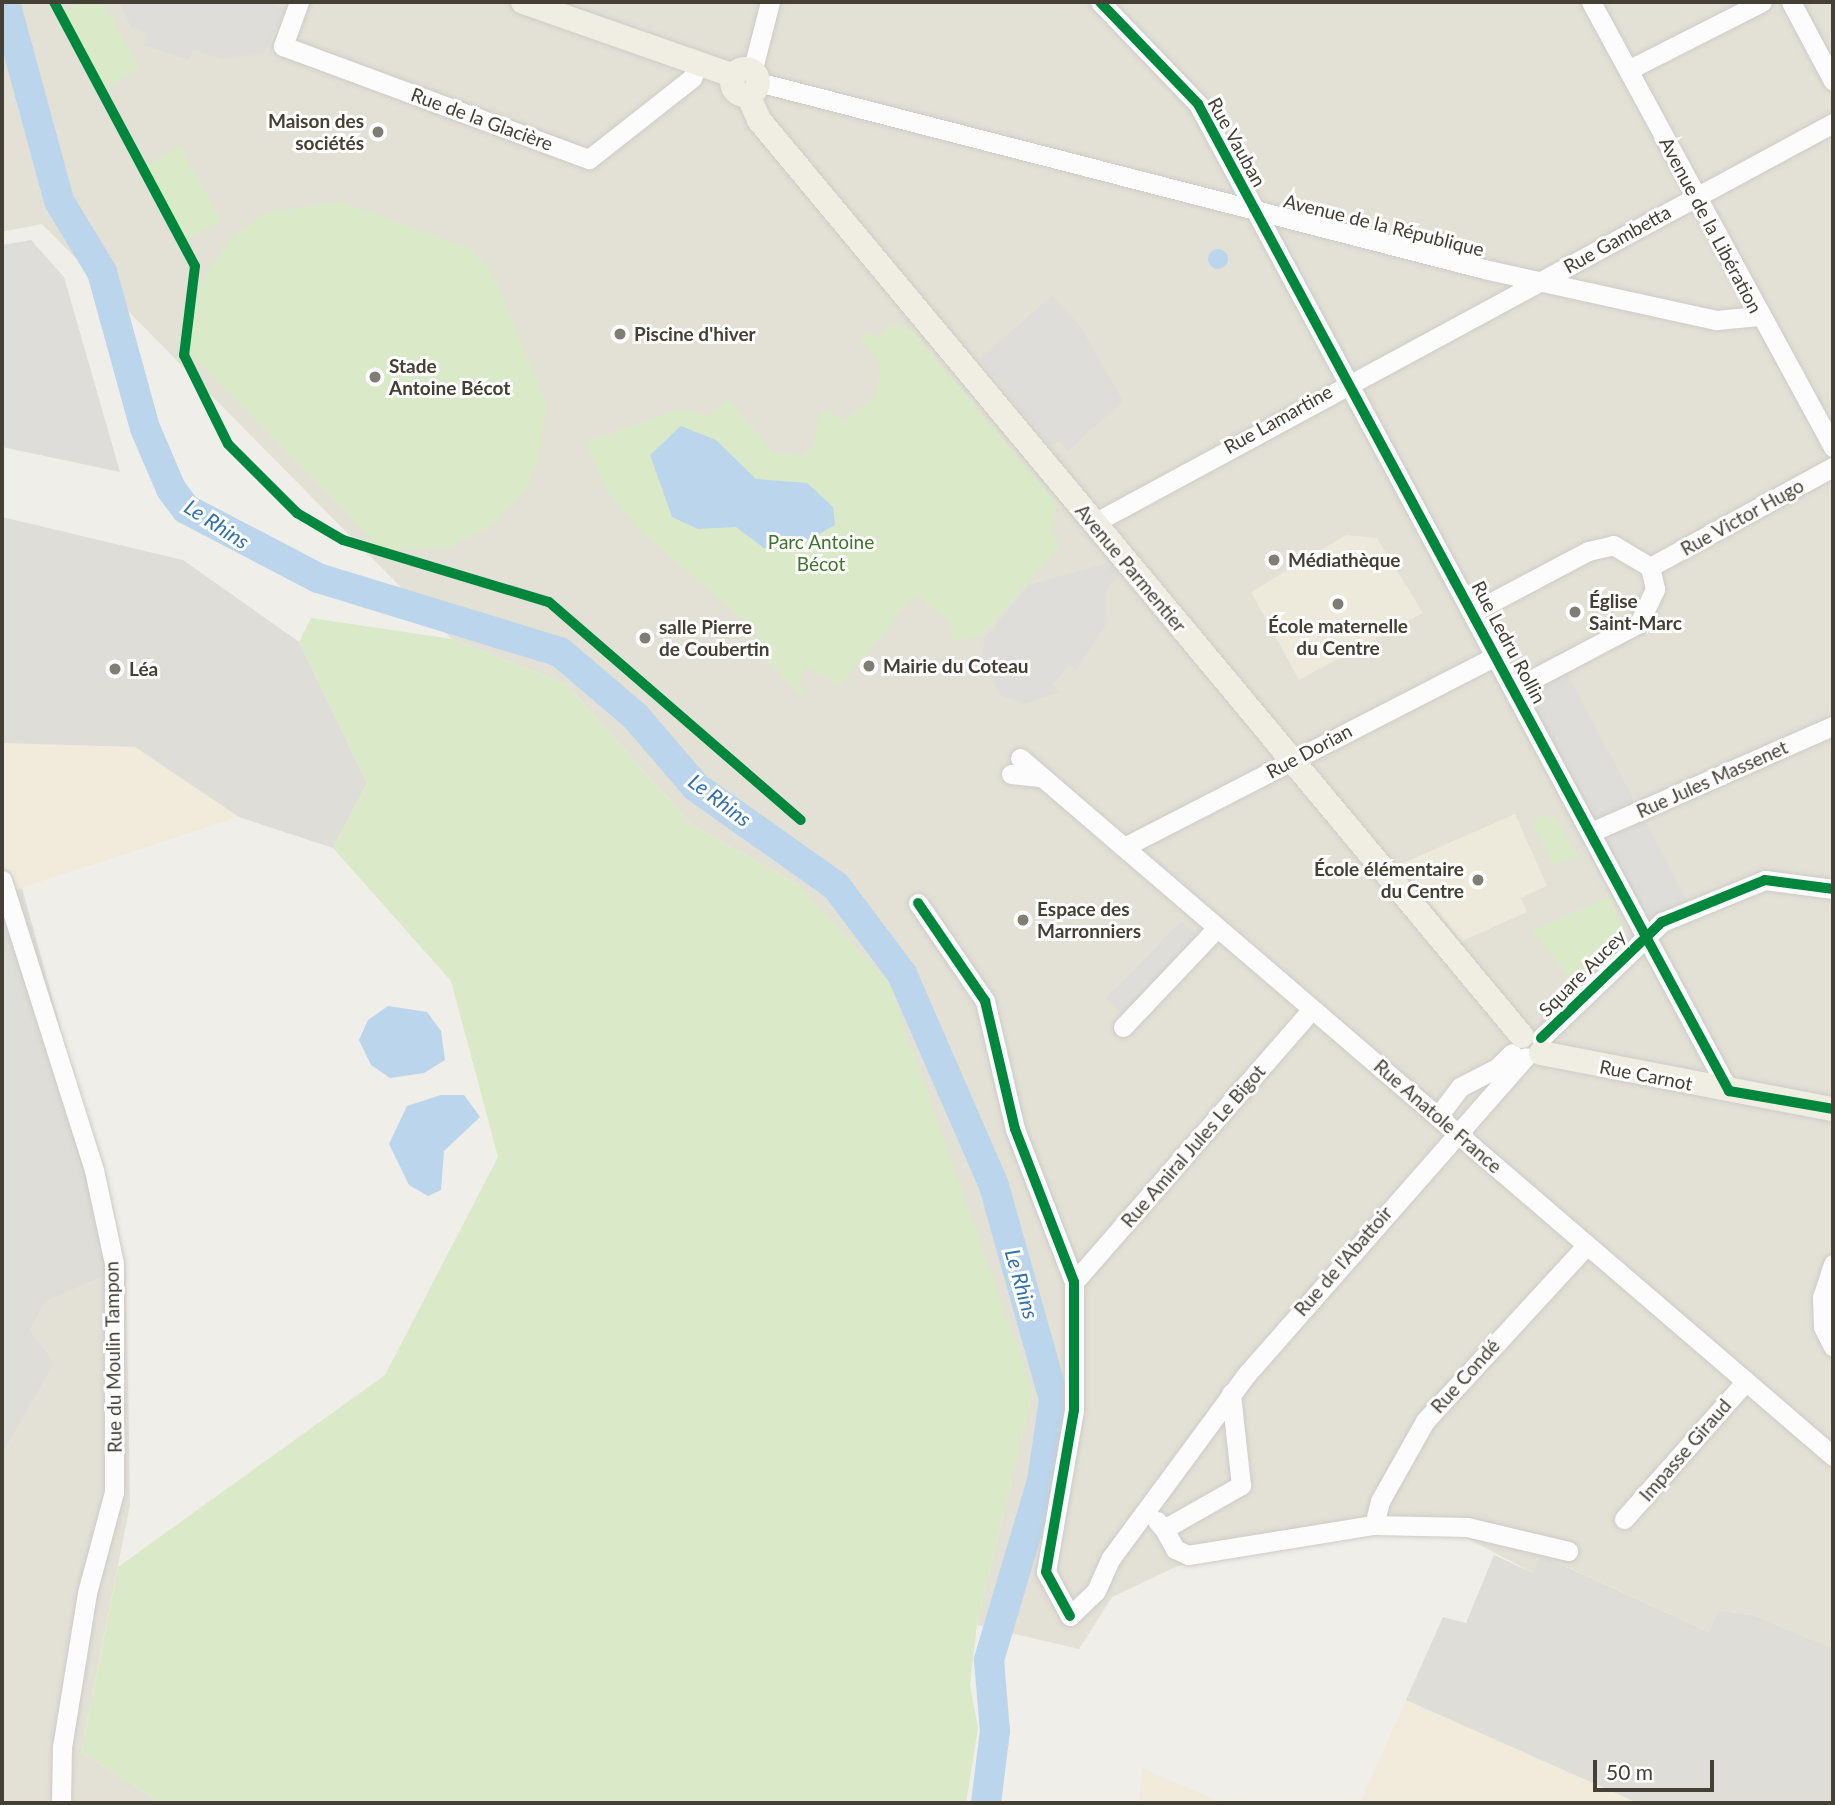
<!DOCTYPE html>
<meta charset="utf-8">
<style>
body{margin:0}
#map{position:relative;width:1835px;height:1805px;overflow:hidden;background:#efeee9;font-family:Lato,sans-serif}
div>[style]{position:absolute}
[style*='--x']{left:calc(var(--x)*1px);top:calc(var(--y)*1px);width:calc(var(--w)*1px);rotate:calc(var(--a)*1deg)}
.residential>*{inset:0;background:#e3e0d6}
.commercial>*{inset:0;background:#f2ebdc}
.industrial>*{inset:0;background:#dfddd7}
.education>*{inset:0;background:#ede9db}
.green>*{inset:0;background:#daeac9;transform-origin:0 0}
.parking>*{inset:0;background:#deddd9;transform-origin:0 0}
.water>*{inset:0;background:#bad5ec}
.round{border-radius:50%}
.river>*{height:30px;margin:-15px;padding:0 15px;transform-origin:15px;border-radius:15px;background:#bad5ec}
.roads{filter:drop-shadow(0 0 2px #cdccc7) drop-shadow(0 0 2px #cdccc7)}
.minor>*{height:19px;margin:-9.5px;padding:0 9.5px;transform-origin:9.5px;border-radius:9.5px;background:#fdfcfc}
.major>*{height:24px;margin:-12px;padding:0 12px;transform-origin:12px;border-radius:12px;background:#f0ede3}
.major>.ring{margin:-12px;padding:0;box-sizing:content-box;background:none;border:24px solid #f0ede3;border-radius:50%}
.cycleway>*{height:10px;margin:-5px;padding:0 5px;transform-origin:5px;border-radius:5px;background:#00873e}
.dots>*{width:19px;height:19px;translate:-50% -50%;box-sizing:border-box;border:4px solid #fff;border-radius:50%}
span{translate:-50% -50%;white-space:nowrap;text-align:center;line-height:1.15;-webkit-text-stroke:6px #fff;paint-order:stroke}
.street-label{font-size:19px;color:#454035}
.poi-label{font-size:19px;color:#454035;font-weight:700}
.right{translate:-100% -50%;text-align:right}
.left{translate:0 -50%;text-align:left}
.park-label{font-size:19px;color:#41742b}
.water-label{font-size:21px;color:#3271ad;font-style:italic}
.frame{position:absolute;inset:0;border:4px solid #454035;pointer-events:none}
.scale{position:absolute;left:1593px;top:1760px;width:121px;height:32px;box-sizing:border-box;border:4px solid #454035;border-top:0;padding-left:9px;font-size:21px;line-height:24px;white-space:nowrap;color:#454035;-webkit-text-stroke:5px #fff;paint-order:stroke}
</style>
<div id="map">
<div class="residential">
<div style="clip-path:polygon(2px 2px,1833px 2px,1833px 1648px,1755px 1616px,1718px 1610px,1709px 1632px,1542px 1555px,1533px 1573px,1465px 1537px,1358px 1535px,1178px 1566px,1112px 1597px,1079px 1649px,977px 1625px,1033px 1391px,799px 885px,692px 825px,566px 684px,452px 639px,42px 224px,2px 232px)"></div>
<div style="clip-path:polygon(126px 1266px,130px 1505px,81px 1752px,160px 1803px,2px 1803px,2px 1455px,55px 1363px,30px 1330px,46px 1302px)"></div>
</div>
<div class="commercial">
<div style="clip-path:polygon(2px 743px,135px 747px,239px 817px,2px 894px)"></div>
<div style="clip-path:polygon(1406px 1700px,1638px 1803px,1360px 1803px)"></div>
<div style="clip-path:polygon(1142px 1768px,1223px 1803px,1225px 1803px,1139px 1803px)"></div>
</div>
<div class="industrial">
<div style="clip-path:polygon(2px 517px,183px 560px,299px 642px,367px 783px,333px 848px,239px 817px,135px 747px,2px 743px)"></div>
<div style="clip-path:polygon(22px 888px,126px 1266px,46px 1302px,30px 1330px,55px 1363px,2px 1455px,2px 895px)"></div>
<div style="clip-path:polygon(1494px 1555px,1533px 1573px,1541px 1555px,1709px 1632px,1718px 1610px,1755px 1616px,1833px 1648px,1833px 1803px,1638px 1803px,1406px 1700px,1443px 1617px,1466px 1623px)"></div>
</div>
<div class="education">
<div style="clip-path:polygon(1346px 535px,1377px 538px,1423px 613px,1299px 680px,1251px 592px)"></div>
<div style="clip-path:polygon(1515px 814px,1547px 886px,1521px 898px,1527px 912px,1462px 941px,1399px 865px)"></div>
</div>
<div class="green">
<div style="clip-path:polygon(82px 2px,103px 2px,140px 69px,102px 90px,60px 13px)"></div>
<div style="left:181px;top:146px;width:85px;height:43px;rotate:61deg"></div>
<div style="clip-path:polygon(342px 202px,471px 249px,494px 275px,547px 404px,538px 461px,526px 489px,495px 524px,449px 548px,382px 550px,188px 351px,201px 281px,231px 237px,267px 212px)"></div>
<div style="clip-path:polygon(892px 325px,912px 330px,1057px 503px,1053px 536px,1060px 546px,982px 635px,953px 641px,950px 623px,916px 594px,840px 686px,807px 667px,797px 682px,808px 692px,802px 697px,758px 651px,755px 630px,641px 532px,605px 489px,585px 442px,680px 409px,707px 416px,729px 399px,774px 453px,801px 455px,814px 445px,819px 415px,827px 409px,845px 420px,875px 396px,881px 364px,860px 338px,868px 331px,875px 338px)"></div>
<div style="clip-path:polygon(311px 618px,452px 639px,566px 684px,692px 825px,799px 885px,889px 983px,1033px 1391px,977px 1625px,970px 1685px,978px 1728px,966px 1803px,160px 1803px,81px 1752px,118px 1567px,385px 1375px,498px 1157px,451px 981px,333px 848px,367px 783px,299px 642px)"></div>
<div style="clip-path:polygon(1539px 816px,1556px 817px,1578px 855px,1553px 865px,1533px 825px)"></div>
<div style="clip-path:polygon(1611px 896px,1625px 938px,1575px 984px,1532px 931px)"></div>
</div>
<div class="parking">
<div style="clip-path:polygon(120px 2px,266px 2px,285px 9px,264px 53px,222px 59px,193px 50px,189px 60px,144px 45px,147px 33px,131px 27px)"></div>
<div style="clip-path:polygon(31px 240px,64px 277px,120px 472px,2px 447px,2px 245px)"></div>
<div style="clip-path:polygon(1052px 296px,1080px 326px,1123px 401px,1068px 451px,1059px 440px,1051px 447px,979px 359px)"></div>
<div style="clip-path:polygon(1108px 563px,1118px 575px,1106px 590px,1107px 623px,1076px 670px,1069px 665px,1053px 684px,1059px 692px,1026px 704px,1000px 695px,982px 662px,984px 639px,1029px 585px)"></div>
<div style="clip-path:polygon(1565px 669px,1689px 904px,1647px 921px,1527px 698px,1532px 688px)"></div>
<div style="left:1181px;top:921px;width:30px;height:108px;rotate:44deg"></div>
</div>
<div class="water">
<div class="round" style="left:1208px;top:249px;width:20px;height:20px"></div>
<div style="clip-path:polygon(681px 426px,716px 440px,756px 479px,807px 483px,833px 507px,835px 525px,801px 544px,764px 548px,736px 527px,698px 529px,672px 517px,650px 455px)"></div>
<div style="clip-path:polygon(388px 1006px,427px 1012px,441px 1031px,445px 1060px,424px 1073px,390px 1078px,371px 1065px,359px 1040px,368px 1020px)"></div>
<div style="clip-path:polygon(441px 1095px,464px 1095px,480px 1117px,444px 1151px,441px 1190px,428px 1196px,409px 1185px,389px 1144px,407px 1106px)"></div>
</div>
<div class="river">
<div style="--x:5;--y:2;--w:206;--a:74.8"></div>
<div style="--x:59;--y:201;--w:83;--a:58.8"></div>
<div style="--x:102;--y:272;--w:162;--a:74.6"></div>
<div style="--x:145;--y:428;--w:66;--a:66.9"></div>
<div style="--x:171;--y:489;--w:25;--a:53"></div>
<div style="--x:186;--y:509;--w:149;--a:27.6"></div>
<div style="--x:318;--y:578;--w:253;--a:17"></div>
<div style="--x:560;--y:652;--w:100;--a:40.5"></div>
<div style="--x:636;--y:717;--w:92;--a:49.4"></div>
<div style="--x:696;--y:787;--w:171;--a:35.3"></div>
<div style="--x:836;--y:886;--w:110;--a:53.1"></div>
<div style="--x:902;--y:974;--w:231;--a:66.5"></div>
<div style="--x:994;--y:1186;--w:222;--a:74.3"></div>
<div style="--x:1054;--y:1400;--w:82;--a:98.4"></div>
<div style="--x:1042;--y:1481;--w:187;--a:106.5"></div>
<div style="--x:989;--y:1660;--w:71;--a:85.2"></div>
<div style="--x:995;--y:1731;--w:73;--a:97.1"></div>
</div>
<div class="roads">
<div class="minor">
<div style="--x:299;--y:2;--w:47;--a:110"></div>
<div style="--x:283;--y:46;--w:326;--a:20.3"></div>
<div style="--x:589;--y:159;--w:131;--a:-38.2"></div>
<div style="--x:692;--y:78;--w:15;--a:-67"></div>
<div style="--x:1100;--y:2;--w:141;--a:46.1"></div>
<div style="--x:1198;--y:104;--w:1121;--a:61.72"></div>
<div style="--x:1591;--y:2;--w:507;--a:61.46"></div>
<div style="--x:1791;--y:2;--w:89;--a:62"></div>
<div style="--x:1628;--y:70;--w:150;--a:-26.9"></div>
<div style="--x:752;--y:72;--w:72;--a:-75.6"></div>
<div style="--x:758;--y:82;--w:750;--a:14.44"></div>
<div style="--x:1484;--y:269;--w:238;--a:12.4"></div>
<div style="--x:1716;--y:320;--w:43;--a:-5.3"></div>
<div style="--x:1094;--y:523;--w:840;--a:-28.43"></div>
<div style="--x:1650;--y:567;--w:209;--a:-28.7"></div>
<div style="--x:1473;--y:612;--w:130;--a:-27.9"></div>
<div style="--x:1588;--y:551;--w:26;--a:-13"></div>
<div style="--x:1613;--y:545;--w:43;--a:30.7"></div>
<div style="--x:1650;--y:567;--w:23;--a:77"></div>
<div style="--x:1655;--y:589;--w:38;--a:115"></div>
<div style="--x:1639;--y:623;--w:141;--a:152.2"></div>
<div style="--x:1020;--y:758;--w:1072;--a:40.65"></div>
<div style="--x:1011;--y:774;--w:31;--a:6"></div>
<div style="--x:1591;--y:832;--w:264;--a:-23.7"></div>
<div style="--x:1124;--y:847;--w:418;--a:-27.2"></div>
<div style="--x:2;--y:880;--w:304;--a:72.4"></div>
<div style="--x:94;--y:1170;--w:95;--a:77.9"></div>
<div style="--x:114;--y:1263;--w:229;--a:90"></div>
<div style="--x:114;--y:1492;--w:105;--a:105"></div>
<div style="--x:87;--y:1593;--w:156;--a:99.2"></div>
<div style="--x:62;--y:1747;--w:56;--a:91"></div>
<div style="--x:918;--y:903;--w:119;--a:55.6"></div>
<div style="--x:985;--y:1001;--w:131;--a:76.8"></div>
<div style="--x:1015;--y:1129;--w:164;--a:68.9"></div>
<div style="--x:1074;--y:1282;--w:128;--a:90"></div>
<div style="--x:1074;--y:1410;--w:164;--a:99.8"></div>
<div style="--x:1046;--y:1572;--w:50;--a:61.4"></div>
<div style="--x:1070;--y:1616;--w:36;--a:-44"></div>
<div style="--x:1096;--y:1591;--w:36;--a:-66"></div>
<div style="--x:1111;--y:1558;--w:227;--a:-53.6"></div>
<div style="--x:1246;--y:1375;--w:423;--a:-48.7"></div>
<div style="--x:1123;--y:1027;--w:135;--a:-46.5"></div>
<div style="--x:1541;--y:1038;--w:168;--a:-43.8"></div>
<div style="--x:1662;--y:922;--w:111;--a:-22.2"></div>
<div style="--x:1765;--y:880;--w:69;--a:7.5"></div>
<div style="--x:1439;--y:1115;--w:35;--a:-53"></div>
<div style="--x:1460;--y:1087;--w:42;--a:-27.2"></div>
<div style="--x:1497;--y:1068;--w:21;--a:-45"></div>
<div style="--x:1833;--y:1264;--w:35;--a:108"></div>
<div style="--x:1822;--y:1297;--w:30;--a:88"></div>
<div style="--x:1823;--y:1327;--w:22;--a:63"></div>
<div style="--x:1074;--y:1282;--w:361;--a:-48.9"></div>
<div style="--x:1624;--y:1519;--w:184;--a:-48.5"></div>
<div style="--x:1157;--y:1521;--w:11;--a:49"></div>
<div style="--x:1164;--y:1529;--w:89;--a:-29.7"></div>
<div style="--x:1241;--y:1485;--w:92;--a:-96.3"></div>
<div style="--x:1374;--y:1525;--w:25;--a:-76"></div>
<div style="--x:1380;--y:1501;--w:92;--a:-60.6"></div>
<div style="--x:1425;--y:1421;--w:236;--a:-47.4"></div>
<div style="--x:1164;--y:1529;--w:23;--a:61"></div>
<div style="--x:1175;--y:1549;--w:14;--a:25"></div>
<div style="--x:1188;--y:1555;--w:188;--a:-9.2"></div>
<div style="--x:1374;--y:1525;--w:93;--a:1.2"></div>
<div style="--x:1467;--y:1527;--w:104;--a:13.4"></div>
</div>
<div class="major">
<div style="--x:523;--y:2;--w:224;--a:19.3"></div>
<div class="ring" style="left:732px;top:69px;width:2px;height:2px"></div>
<div style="--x:748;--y:95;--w:27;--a:66"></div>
<div style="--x:759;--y:120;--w:1192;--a:50.21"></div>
<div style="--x:1541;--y:1053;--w:297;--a:10.9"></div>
</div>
</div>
<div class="cycleway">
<div style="--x:54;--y:2;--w:299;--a:61.9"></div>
<div style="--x:195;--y:266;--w:90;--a:97"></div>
<div style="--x:184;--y:355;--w:99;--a:63.7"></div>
<div style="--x:228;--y:444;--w:98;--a:45"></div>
<div style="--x:297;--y:513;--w:53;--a:30.4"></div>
<div style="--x:343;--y:540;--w:215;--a:16.8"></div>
<div style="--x:549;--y:602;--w:333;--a:40.9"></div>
<div style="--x:1100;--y:2;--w:141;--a:46.1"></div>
<div style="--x:1198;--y:104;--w:1121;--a:61.72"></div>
<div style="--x:1729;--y:1091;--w:106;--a:9.8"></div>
<div style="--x:918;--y:903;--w:119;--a:55.6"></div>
<div style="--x:985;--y:1001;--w:131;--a:76.8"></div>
<div style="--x:1015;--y:1129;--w:164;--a:68.9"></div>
<div style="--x:1074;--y:1282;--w:128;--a:90"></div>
<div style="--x:1074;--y:1410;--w:164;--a:99.8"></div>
<div style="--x:1046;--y:1572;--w:50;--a:61.4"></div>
<div style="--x:1541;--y:1038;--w:168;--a:-43.8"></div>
<div style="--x:1662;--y:922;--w:111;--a:-22.2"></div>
<div style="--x:1765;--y:880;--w:69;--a:7.5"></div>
</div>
<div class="dots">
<div style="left:378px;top:132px;background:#807d74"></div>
<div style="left:620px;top:334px;background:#807d74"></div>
<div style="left:375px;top:377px;background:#807d74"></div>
<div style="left:1274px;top:560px;background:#807d74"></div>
<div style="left:1338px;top:604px;background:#807d74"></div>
<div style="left:1575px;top:612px;background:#807d74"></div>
<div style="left:645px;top:638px;background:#807d74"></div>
<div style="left:869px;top:666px;background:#807d74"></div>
<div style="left:115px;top:669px;background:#807d74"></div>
<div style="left:1478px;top:880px;background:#807d74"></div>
<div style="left:1023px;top:920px;background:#807d74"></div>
</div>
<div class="street-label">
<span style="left:482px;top:119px;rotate:20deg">Rue de la Glacière</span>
<span style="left:1237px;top:142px;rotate:61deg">Rue Vauban</span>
<span style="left:1384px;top:225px;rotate:14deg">Avenue de la République</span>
<span style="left:1711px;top:225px;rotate:62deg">Avenue de la Libération</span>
<span style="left:1617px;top:239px;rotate:-29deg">Rue Gambetta</span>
<span style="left:1278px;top:419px;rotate:-29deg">Rue Lamartine</span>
<span style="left:1742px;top:517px;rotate:-29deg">Rue Victor Hugo</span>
<span style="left:1131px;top:568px;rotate:50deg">Avenue Parmentier</span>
<span style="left:1509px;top:642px;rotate:62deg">Rue Ledru Rollin</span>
<span style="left:1309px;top:751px;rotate:-28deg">Rue Dorian</span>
<span style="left:1712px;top:779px;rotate:-24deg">Rue Jules Massenet</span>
<span style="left:1582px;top:973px;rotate:-45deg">Square Aucey</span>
<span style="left:1646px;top:1075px;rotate:11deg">Rue Carnot</span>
<span style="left:1438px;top:1116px;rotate:41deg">Rue Anatole France</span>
<span style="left:1193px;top:1146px;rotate:-49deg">Rue Amiral Jules Le Bigot</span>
<span style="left:1343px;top:1261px;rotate:-49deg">Rue de l'Abattoir</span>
<span style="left:113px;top:1357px;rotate:-91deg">Rue du Moulin Tampon</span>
<span style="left:1465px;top:1376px;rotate:-48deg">Rue Condé</span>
<span style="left:1685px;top:1450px;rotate:-49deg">Impasse Giraud</span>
</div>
<div class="poi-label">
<span class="right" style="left:364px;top:132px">Maison des<br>sociétés</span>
<span class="left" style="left:634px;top:334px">Piscine d'hiver</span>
<span class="left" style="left:389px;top:377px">Stade<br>Antoine Bécot</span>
<span class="left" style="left:1288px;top:560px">Médiathèque</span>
<span class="left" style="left:1589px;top:612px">Église<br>Saint-Marc</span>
<span style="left:1338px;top:637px">École maternelle<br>du Centre</span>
<span class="left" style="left:659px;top:638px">salle Pierre<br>de Coubertin</span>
<span class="left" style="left:883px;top:666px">Mairie du Coteau</span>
<span class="left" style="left:129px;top:669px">Léa</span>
<span class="right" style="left:1464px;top:880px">École élémentaire<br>du Centre</span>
<span class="left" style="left:1037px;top:920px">Espace des<br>Marronniers</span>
</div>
<div class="park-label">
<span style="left:821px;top:553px">Parc Antoine<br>Bécot</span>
</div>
<div class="water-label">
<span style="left:217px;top:524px;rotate:33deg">Le Rhins</span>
<span style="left:720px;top:800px;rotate:37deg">Le Rhins</span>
<span style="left:1022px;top:1284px;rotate:74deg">Le Rhins</span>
</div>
<div class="frame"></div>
<div class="scale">50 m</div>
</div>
